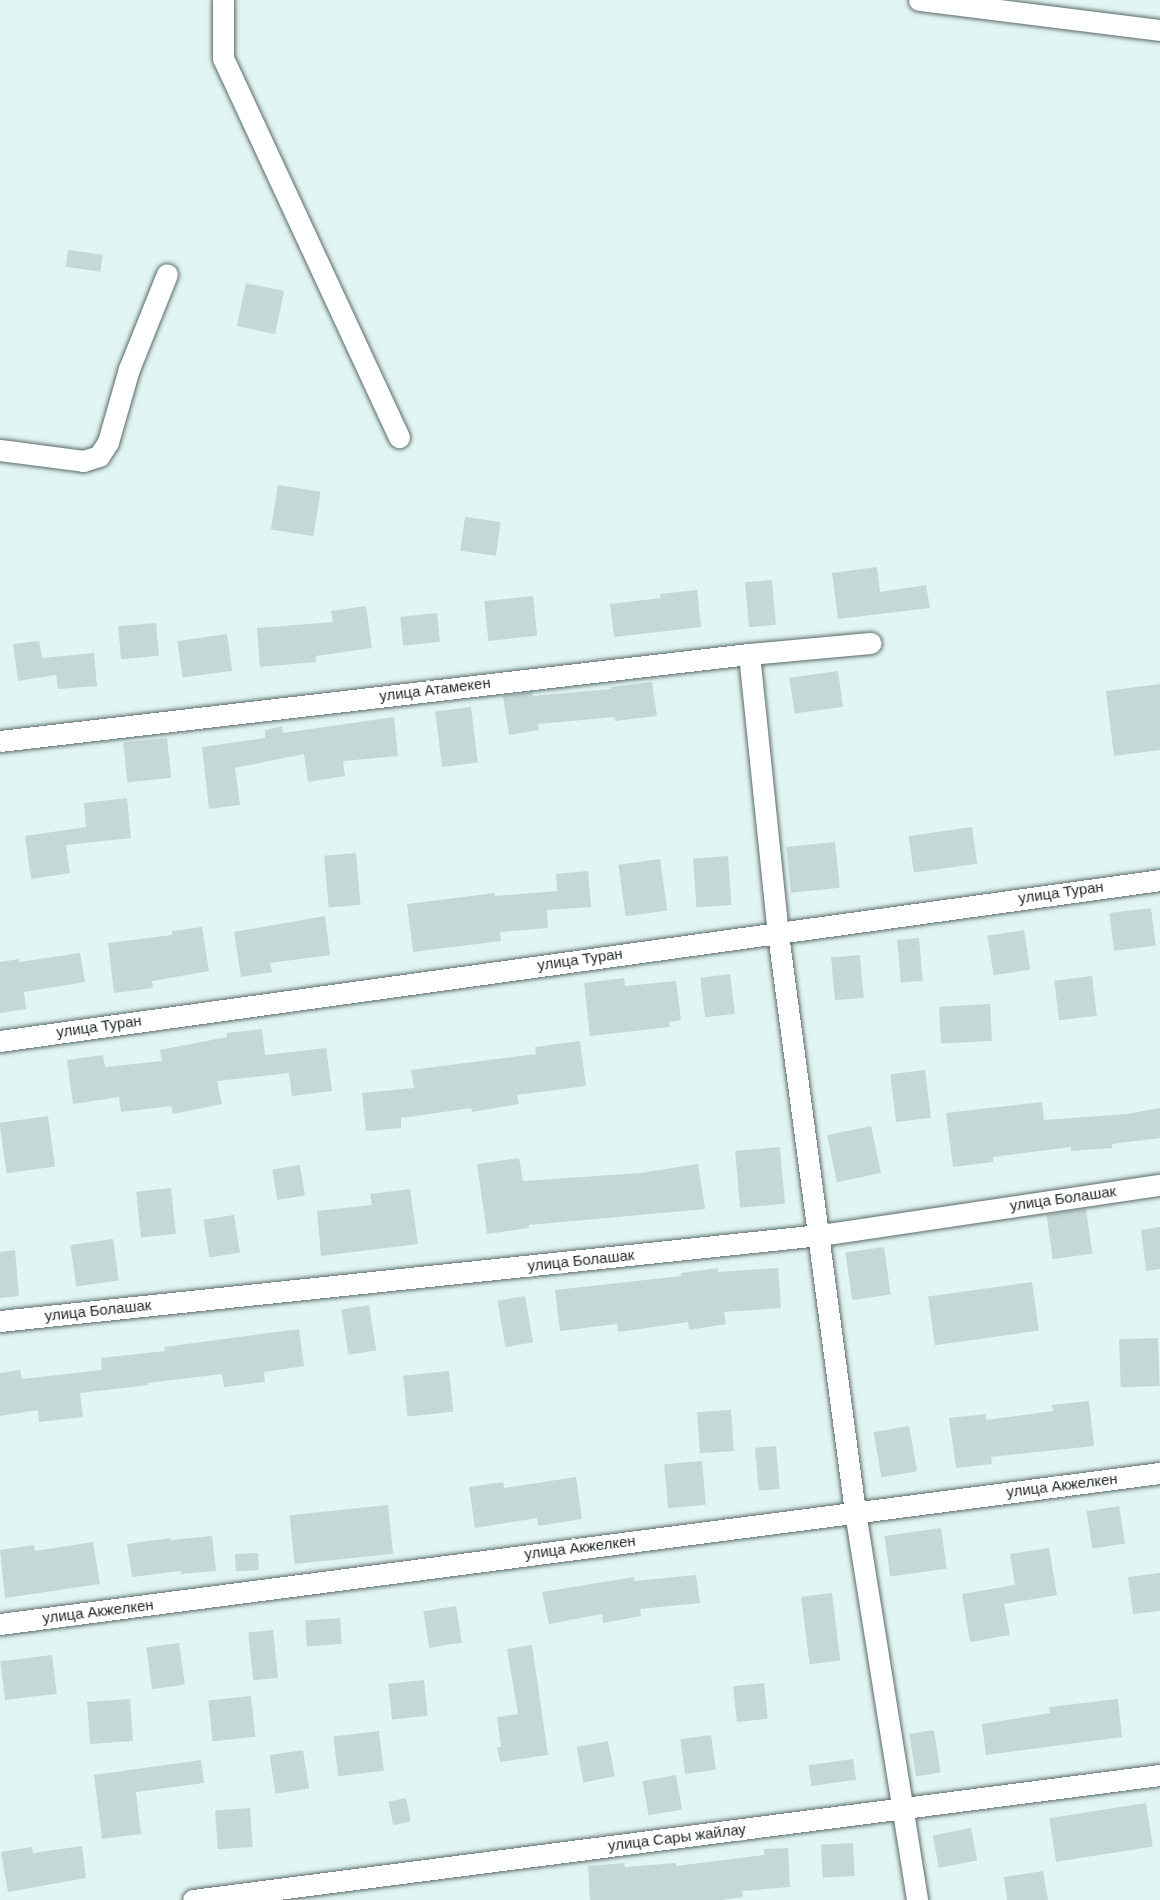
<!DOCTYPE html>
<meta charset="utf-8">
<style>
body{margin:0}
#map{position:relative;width:1160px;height:1900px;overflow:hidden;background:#e1f5f2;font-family:"DM Sans",sans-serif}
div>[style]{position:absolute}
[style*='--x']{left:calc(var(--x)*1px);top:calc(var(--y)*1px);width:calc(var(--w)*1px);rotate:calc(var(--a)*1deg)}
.building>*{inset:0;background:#c4d8d6;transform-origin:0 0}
.roads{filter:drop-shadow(0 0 2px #5a6b69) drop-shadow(0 0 2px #5a6b69)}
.street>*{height:21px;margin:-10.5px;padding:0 10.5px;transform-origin:10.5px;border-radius:10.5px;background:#fff}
span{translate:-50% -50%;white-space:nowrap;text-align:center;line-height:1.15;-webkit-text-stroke:6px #fff;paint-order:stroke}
.street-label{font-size:15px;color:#232b2a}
</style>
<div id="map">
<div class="building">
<div style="left:68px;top:250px;width:35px;height:17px;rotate:8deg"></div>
<div style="left:246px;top:283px;width:39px;height:44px;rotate:12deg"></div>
<div style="left:278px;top:485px;width:43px;height:45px;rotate:9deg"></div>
<div style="left:465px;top:517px;width:36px;height:34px;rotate:8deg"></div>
<div style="clip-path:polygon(877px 567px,880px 592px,926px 585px,930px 608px,838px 619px,832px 573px)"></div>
<div style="left:772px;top:580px;width:45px;height:27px;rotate:85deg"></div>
<div style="clip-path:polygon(697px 590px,701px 627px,614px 637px,610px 604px,661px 598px,660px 594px)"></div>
<div style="left:533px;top:596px;width:40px;height:49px;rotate:84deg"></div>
<div style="clip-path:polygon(366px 606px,372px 648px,316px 656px,316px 662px,260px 667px,257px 628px,333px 622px,331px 611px)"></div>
<div style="left:437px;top:613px;width:29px;height:37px;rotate:84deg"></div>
<div style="left:156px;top:623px;width:33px;height:38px;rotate:85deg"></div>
<div style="left:227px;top:634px;width:37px;height:50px;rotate:82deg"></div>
<div style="clip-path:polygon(39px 641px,42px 658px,94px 653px,97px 686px,58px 689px,56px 675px,18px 681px,13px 644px)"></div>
<div style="left:838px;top:671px;width:36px;height:49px;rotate:82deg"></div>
<div style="clip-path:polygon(652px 682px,657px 716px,615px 721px,615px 717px,538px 724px,539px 730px,509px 735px,503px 696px,532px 692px,533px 696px,611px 689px,611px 687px)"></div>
<div style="clip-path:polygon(1160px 684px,1160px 750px,1114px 756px,1106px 691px)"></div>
<div style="left:471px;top:707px;width:56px;height:36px;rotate:83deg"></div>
<div style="clip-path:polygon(394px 717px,398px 756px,343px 761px,345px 776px,308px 782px,304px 754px,235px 768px,240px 805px,209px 809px,202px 747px,265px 738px,265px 730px,282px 726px,283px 733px)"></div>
<div style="left:167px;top:738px;width:40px;height:44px;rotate:84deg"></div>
<div style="clip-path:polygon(127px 798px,131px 838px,66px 845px,70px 873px,31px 879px,25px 836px,86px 827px,84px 803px)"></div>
<div style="left:972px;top:827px;width:37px;height:64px;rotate:82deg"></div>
<div style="left:835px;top:842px;width:46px;height:49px;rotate:84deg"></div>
<div style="left:356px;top:853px;width:52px;height:32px;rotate:85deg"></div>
<div style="left:728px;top:856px;width:49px;height:35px;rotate:86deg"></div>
<div style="left:660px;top:859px;width:52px;height:42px;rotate:82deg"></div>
<div style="clip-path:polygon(588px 871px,591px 907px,547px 910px,548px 928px,500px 932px,501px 941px,413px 952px,407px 904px,495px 893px,495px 896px,557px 891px,556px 874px)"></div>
<div style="left:1151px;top:908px;width:38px;height:42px;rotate:83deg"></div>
<div style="clip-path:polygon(325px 916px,330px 955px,270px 963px,272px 972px,241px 977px,234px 932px)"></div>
<div style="clip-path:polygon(202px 927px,209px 971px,152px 981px,153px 988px,114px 993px,108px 943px,172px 935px,172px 931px)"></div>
<div style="left:1024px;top:930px;width:40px;height:37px;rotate:81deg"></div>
<div style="left:919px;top:938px;width:43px;height:22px;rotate:85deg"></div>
<div style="clip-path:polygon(80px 953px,85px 982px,24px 992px,26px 1009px,0 1013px,0 962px,19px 959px,19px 962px)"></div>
<div style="left:860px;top:955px;width:43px;height:29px;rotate:85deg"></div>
<div style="left:730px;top:974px;width:40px;height:30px;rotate:83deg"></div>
<div style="left:1092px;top:976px;width:40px;height:38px;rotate:83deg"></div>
<div style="clip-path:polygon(624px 978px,625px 986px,676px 981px,681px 1020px,669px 1022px,670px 1027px,590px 1036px,584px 983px)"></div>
<div style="left:990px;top:1004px;width:37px;height:51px;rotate:87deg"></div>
<div style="clip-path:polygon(262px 1029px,265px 1055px,326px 1048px,332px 1091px,292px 1096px,289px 1073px,217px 1081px,222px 1104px,173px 1114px,171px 1106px,121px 1112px,119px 1097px,73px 1104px,67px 1060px,103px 1055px,105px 1067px,162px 1061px,160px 1050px,227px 1037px,227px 1033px)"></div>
<div style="clip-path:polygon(580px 1041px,586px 1086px,517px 1095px,519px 1104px,472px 1112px,471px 1108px,401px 1118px,401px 1128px,366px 1131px,362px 1093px,414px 1088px,411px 1070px,536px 1054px,535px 1047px)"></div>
<div style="left:925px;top:1070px;width:48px;height:35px;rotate:83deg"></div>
<div style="clip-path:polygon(1042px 1102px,1044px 1120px,1127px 1114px,1160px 1108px,1160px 1138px,1112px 1144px,1112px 1148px,1071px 1151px,1071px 1147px,993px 1157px,993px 1162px,953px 1167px,946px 1113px)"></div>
<div style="left:48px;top:1116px;width:51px;height:49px;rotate:82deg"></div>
<div style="left:871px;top:1126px;width:48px;height:45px;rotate:78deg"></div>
<div style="left:780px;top:1147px;width:57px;height:45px;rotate:85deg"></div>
<div style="clip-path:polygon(519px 1158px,523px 1181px,640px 1173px,698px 1164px,705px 1209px,529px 1225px,529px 1228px,487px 1234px,477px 1164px)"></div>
<div style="left:300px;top:1165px;width:31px;height:28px;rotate:81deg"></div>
<div style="left:171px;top:1188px;width:46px;height:35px;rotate:84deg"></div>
<div style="clip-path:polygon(410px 1189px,418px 1244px,321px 1256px,317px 1211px,372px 1205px,370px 1194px)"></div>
<div style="left:1086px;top:1209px;width:45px;height:40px;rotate:82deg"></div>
<div style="left:234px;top:1215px;width:38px;height:31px;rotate:81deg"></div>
<div style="clip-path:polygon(1160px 1227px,1160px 1269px,1146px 1271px,1141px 1230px)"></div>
<div style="left:113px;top:1239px;width:42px;height:43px;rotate:82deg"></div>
<div style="left:884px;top:1247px;width:48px;height:39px;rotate:82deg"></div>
<div style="clip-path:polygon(15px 1250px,19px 1296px,0 1298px,0 1252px)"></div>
<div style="clip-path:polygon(718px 1268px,718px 1272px,778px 1268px,781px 1308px,724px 1312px,726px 1324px,689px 1330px,688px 1322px,618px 1332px,617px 1324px,560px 1331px,555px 1290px,681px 1276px,681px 1273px)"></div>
<div style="left:1032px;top:1282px;width:49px;height:105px;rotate:82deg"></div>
<div style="left:525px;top:1296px;width:47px;height:28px;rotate:80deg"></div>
<div style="left:369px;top:1305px;width:46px;height:28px;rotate:81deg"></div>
<div style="clip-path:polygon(299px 1329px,304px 1366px,264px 1372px,265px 1382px,224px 1387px,222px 1374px,148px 1383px,148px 1385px,80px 1393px,83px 1417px,39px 1422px,38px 1410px,0 1416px,0 1373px,20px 1370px,22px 1379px,102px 1370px,101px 1358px,165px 1351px,164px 1347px)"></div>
<div style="left:1158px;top:1338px;width:48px;height:39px;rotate:88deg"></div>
<div style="left:449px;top:1371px;width:41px;height:46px;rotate:84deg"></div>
<div style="clip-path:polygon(1089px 1401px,1094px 1446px,991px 1457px,992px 1464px,956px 1468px,949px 1418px,986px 1414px,986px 1420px,1053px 1411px,1052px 1405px)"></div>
<div style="left:731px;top:1410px;width:41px;height:34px;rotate:86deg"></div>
<div style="left:909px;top:1426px;width:46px;height:36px;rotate:80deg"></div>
<div style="left:776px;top:1446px;width:43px;height:21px;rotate:85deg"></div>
<div style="left:702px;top:1461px;width:44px;height:38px;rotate:85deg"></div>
<div style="clip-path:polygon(576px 1477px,582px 1519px,538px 1526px,537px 1518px,475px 1528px,469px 1487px,503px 1482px,504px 1488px)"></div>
<div style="left:388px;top:1505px;width:49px;height:99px;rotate:84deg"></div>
<div style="left:1119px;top:1506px;width:38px;height:33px;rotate:81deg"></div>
<div style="left:941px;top:1528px;width:41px;height:57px;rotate:82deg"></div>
<div style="clip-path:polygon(212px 1536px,216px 1571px,181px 1574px,181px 1571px,132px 1577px,127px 1544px,171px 1538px,171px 1540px)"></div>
<div style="clip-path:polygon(93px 1542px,100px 1584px,5px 1598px,0 1550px,34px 1545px,35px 1551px)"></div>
<div style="clip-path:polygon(1049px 1548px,1057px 1595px,1004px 1604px,1010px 1635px,970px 1642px,962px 1594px,1015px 1585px,1010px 1554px)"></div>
<div style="left:258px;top:1553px;width:17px;height:23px;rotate:87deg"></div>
<div style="clip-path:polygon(1160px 1573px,1160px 1611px,1133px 1614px,1128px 1577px)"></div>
<div style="clip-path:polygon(696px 1575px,700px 1603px,640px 1609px,641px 1616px,603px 1623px,602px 1614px,549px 1624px,542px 1592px,634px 1577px,634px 1581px)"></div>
<div style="left:832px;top:1593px;width:68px;height:31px;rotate:83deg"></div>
<div style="left:456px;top:1606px;width:37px;height:33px;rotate:81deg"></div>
<div style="left:340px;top:1618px;width:26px;height:35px;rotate:86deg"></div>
<div style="left:273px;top:1630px;width:48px;height:25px;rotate:84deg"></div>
<div style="left:179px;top:1643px;width:42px;height:33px;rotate:82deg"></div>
<div style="clip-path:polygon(532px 1645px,548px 1755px,500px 1762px,497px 1747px,501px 1747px,497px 1717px,518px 1714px,507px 1649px)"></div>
<div style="left:52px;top:1655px;width:39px;height:52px;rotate:83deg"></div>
<div style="left:424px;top:1680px;width:36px;height:36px;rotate:84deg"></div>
<div style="left:764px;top:1683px;width:36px;height:31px;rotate:84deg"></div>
<div style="left:251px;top:1696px;width:41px;height:43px;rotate:84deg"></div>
<div style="left:130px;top:1699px;width:42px;height:43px;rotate:86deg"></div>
<div style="clip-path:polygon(1118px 1699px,1122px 1737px,986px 1755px,982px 1724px,1050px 1713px,1049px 1707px)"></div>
<div style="left:934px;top:1730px;width:43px;height:25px;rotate:81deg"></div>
<div style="left:379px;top:1731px;width:40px;height:46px;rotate:83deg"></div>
<div style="left:711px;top:1735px;width:35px;height:31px;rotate:82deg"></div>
<div style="left:608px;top:1741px;width:36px;height:32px;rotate:79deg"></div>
<div style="left:303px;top:1750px;width:39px;height:34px;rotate:81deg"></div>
<div style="left:853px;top:1759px;width:21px;height:45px;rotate:82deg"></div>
<div style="clip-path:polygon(201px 1760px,204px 1783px,136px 1792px,141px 1834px,102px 1839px,94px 1775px)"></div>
<div style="left:676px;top:1775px;width:35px;height:34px;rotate:80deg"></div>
<div style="left:406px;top:1798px;width:24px;height:18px;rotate:78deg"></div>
<div style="left:1146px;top:1803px;width:44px;height:98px;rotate:81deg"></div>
<div style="left:250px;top:1808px;width:39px;height:35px;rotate:86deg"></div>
<div style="left:971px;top:1828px;width:33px;height:39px;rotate:79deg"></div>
<div style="left:853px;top:1843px;width:33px;height:32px;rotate:87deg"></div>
<div style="clip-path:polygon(82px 1846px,86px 1878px,8px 1892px,1px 1852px,32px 1847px,33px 1853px)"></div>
<div style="clip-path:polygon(788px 1848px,790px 1887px,742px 1891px,743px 1897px,721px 1900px,590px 1900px,588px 1866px,624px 1863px,625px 1867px,676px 1863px,676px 1866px,764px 1855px,764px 1849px)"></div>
<div style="clip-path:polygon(1043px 1871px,1048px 1900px,1007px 1900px,1004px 1877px)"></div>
</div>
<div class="roads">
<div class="street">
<div style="--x:223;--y:0;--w:58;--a:90"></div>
<div style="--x:223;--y:58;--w:418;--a:65.1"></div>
<div style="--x:919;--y:0;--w:243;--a:7.1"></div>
<div style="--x:0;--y:450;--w:84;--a:7.5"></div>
<div style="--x:83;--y:461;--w:17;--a:-17"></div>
<div style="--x:99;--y:456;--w:17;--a:-57"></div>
<div style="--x:108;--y:442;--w:76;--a:-74"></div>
<div style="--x:129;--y:369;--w:102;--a:-68.2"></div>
<div style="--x:749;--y:654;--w:281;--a:84.1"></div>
<div style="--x:778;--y:934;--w:583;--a:82.41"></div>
<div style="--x:855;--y:1512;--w:393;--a:80.9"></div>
<div style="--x:0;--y:741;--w:754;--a:-6.63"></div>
<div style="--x:749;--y:654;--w:122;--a:-5.2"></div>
<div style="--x:0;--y:1041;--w:1171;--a:-7.9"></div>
<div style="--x:0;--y:1321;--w:824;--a:-5.99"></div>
<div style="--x:820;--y:1235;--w:344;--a:-8.4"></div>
<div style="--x:0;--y:1624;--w:1170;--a:-7.42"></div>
<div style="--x:193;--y:1900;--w:975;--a:-7.37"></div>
</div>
</div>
<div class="street-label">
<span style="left:435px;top:690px;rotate:-7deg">улица Атамекен</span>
<span style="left:1061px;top:893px;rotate:-8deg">улица Туран</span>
<span style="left:580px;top:960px;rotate:-8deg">улица Туран</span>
<span style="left:99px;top:1027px;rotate:-8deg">улица Туран</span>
<span style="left:1063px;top:1199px;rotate:-8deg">улица Болашак</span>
<span style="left:581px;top:1261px;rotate:-6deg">улица Болашак</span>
<span style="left:98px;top:1311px;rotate:-6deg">улица Болашак</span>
<span style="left:1062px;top:1486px;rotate:-7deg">улица Акжелкен</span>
<span style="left:580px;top:1548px;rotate:-7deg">улица Акжелкен</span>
<span style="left:98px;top:1612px;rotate:-7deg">улица Акжелкен</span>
<span style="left:677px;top:1838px;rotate:-7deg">улица Сары жайлау</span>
</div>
</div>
